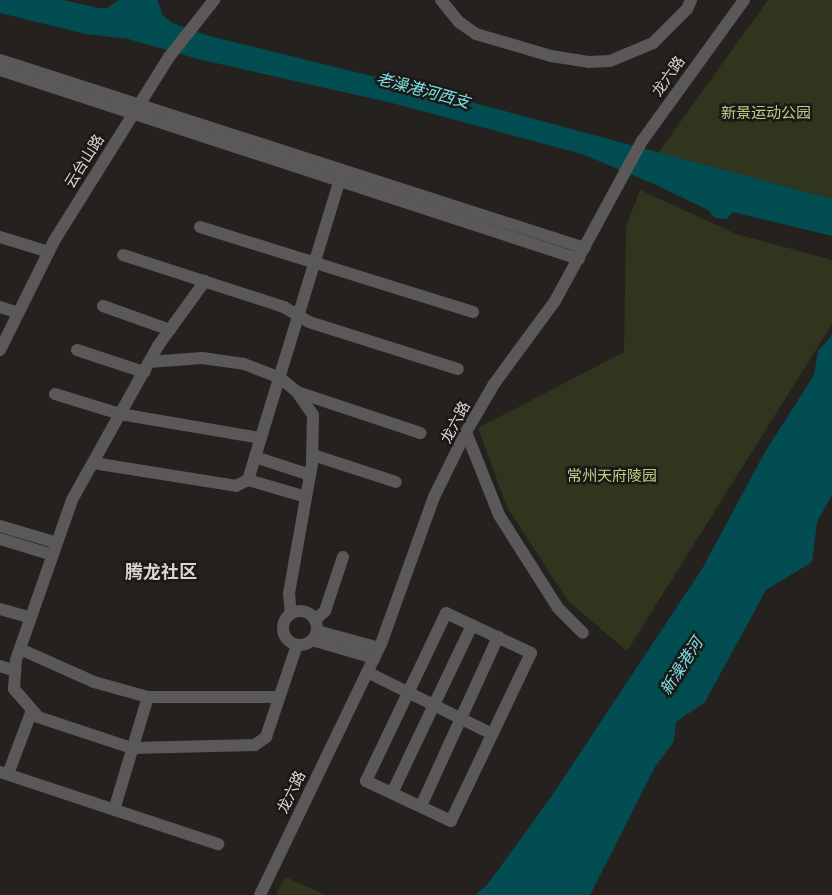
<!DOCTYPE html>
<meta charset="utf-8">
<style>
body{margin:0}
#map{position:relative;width:832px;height:895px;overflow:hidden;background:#24211e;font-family:Manrope,"Noto Sans SC",sans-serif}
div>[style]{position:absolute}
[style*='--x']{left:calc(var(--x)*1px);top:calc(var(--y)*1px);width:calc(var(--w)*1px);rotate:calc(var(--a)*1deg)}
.green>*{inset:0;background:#30361e}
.water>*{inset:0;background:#014d51}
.minor>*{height:12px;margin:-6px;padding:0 6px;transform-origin:6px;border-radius:6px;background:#5b5859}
.minor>.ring{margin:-6px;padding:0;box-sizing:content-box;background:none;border:12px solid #5b5859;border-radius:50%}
span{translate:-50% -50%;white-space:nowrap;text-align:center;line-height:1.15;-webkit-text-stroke:5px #1b1815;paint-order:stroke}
.street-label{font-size:15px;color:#d8d6d4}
.park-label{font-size:15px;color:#bfcf89}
.water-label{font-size:16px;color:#7de1e8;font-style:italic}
.quarter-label{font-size:18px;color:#d8d6d4;font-weight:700}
</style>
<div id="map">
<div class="green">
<div style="clip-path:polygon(768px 0,832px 0,832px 199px,658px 153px)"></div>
<div style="clip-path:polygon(640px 190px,736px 234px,832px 260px,832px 324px,627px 651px,568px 601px,507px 507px,478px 428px,624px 352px,626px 227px)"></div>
<div style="clip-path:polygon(285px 877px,326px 895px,276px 895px)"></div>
</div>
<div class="water">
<div style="clip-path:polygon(0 0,63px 0,98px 8px,107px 8px,119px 0,157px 0,163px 15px,172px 23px,209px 36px,400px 83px,832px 199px,832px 236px,733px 212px,727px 219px,715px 218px,708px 210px,654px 184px,582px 154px,392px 103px,198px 59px,128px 39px,86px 34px,0 13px)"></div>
<div style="clip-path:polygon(832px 335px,832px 495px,817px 522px,812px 562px,766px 590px,705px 702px,676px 722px,674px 741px,655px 767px,590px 895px,475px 895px,487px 885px,551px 797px,702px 569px,765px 452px,814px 375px,818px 351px)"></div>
</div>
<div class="minor">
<div style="--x:441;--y:0;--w:28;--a:51"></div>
<div style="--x:459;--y:22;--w:21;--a:35"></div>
<div style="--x:476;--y:34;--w:78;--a:16.3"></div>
<div style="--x:551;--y:56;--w:38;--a:9"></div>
<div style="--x:589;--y:62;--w:21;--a:-3"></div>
<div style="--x:610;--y:61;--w:47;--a:-22.7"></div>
<div style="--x:653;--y:43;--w:48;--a:-45"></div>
<div style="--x:687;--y:9;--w:10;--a:-66"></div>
<div style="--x:0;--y:60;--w:614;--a:17.82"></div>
<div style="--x:0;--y:70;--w:609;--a:18.08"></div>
<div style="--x:200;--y:227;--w:286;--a:17.3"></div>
<div style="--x:0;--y:237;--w:51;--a:17"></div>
<div style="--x:123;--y:255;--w:169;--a:17.9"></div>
<div style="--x:284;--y:307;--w:29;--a:31"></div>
<div style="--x:309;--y:322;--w:156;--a:17.5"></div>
<div style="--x:205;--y:281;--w:80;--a:125.9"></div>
<div style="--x:158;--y:346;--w:176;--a:119.2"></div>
<div style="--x:72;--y:500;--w:170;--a:109.3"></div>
<div style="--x:16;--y:660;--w:29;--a:94"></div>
<div style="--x:14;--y:689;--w:37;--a:49"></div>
<div style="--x:38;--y:717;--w:99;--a:18.3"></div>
<div style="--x:132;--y:748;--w:123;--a:-1.4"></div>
<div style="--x:255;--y:745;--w:14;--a:-36"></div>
<div style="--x:266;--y:737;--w:97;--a:-71.4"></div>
<div style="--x:103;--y:306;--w:71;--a:19.7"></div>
<div style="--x:0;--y:307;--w:19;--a:18"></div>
<div style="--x:0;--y:350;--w:122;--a:-63.6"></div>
<div style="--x:54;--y:241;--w:217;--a:-58"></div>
<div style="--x:169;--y:57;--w:73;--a:-51.7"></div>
<div style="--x:77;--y:350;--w:71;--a:18.2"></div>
<div style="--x:149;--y:362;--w:53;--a:-4.3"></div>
<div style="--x:202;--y:358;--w:42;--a:8.1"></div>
<div style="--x:244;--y:364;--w:39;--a:21"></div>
<div style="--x:280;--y:378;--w:22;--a:39"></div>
<div style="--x:297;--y:392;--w:28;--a:55"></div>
<div style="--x:313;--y:415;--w:49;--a:91.2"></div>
<div style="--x:312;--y:464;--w:131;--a:100.1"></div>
<div style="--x:289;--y:593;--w:21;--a:85"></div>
<div style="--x:297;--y:392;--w:130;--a:18.4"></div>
<div style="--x:55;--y:394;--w:68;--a:17.1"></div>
<div style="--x:120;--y:414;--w:143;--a:9.7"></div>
<div style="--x:466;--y:432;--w:89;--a:68.3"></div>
<div style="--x:499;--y:515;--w:110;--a:57.6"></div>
<div style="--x:558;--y:608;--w:35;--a:45"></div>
<div style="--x:313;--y:455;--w:87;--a:18"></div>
<div style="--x:255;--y:457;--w:58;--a:18.1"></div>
<div style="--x:93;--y:463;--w:145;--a:9.1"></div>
<div style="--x:236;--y:486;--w:13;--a:-27"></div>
<div style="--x:248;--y:480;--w:314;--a:-73"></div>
<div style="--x:248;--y:480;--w:60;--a:16.3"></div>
<div style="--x:0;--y:526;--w:59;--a:16.6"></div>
<div style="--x:0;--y:539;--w:55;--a:16.8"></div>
<div style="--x:0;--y:609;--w:32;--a:16"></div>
<div class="ring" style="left:283px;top:611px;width:22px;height:22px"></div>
<div style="--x:446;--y:613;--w:94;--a:25.2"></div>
<div style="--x:531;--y:653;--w:186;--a:115.5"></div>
<div style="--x:451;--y:821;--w:94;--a:-154.8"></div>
<div style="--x:366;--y:781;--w:186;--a:-64.5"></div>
<div style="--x:315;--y:620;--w:13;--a:-42"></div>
<div style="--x:325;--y:611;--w:57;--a:-71.6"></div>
<div style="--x:317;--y:631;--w:64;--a:15.3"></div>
<div style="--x:312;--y:640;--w:65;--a:16.2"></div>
<div style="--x:20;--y:649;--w:81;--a:24"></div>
<div style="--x:94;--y:682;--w:56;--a:15.5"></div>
<div style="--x:148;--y:697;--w:131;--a:0"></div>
<div style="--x:0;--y:666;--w:16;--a:18"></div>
<div style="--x:367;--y:672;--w:140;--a:26.4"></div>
<div style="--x:0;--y:772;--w:230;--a:18.3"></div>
<div style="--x:8;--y:774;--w:68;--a:-69.4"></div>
<div style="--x:392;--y:793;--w:186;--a:-64.5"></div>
<div style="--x:421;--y:806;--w:186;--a:-65.5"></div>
<div style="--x:114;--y:810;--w:118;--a:-73.3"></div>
<div style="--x:260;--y:895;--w:279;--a:-64.3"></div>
<div style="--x:381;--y:644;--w:156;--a:-70.2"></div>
<div style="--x:434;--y:497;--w:72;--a:-63.8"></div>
<div style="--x:466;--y:432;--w:56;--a:-59.7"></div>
<div style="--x:494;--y:384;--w:103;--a:-53.7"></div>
<div style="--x:555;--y:301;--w:182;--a:-61.5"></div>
<div style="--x:642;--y:141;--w:174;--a:-54.1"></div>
</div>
<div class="street-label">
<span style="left:668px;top:76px;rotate:-55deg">龙六路</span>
<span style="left:84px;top:161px;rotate:-58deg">云台山路</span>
<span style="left:455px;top:422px;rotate:-62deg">龙六路</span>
<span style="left:291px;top:792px;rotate:-64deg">龙六路</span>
</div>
<div class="park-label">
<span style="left:766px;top:113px">新景运动公园</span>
<span style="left:612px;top:476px">常州天府陵园</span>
</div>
<div class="water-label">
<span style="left:423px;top:90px;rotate:15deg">老澡港河西支</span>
<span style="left:681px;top:666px;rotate:-57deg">新澡港河</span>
</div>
<div class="quarter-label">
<span style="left:161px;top:571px">腾龙社区</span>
</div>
</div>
